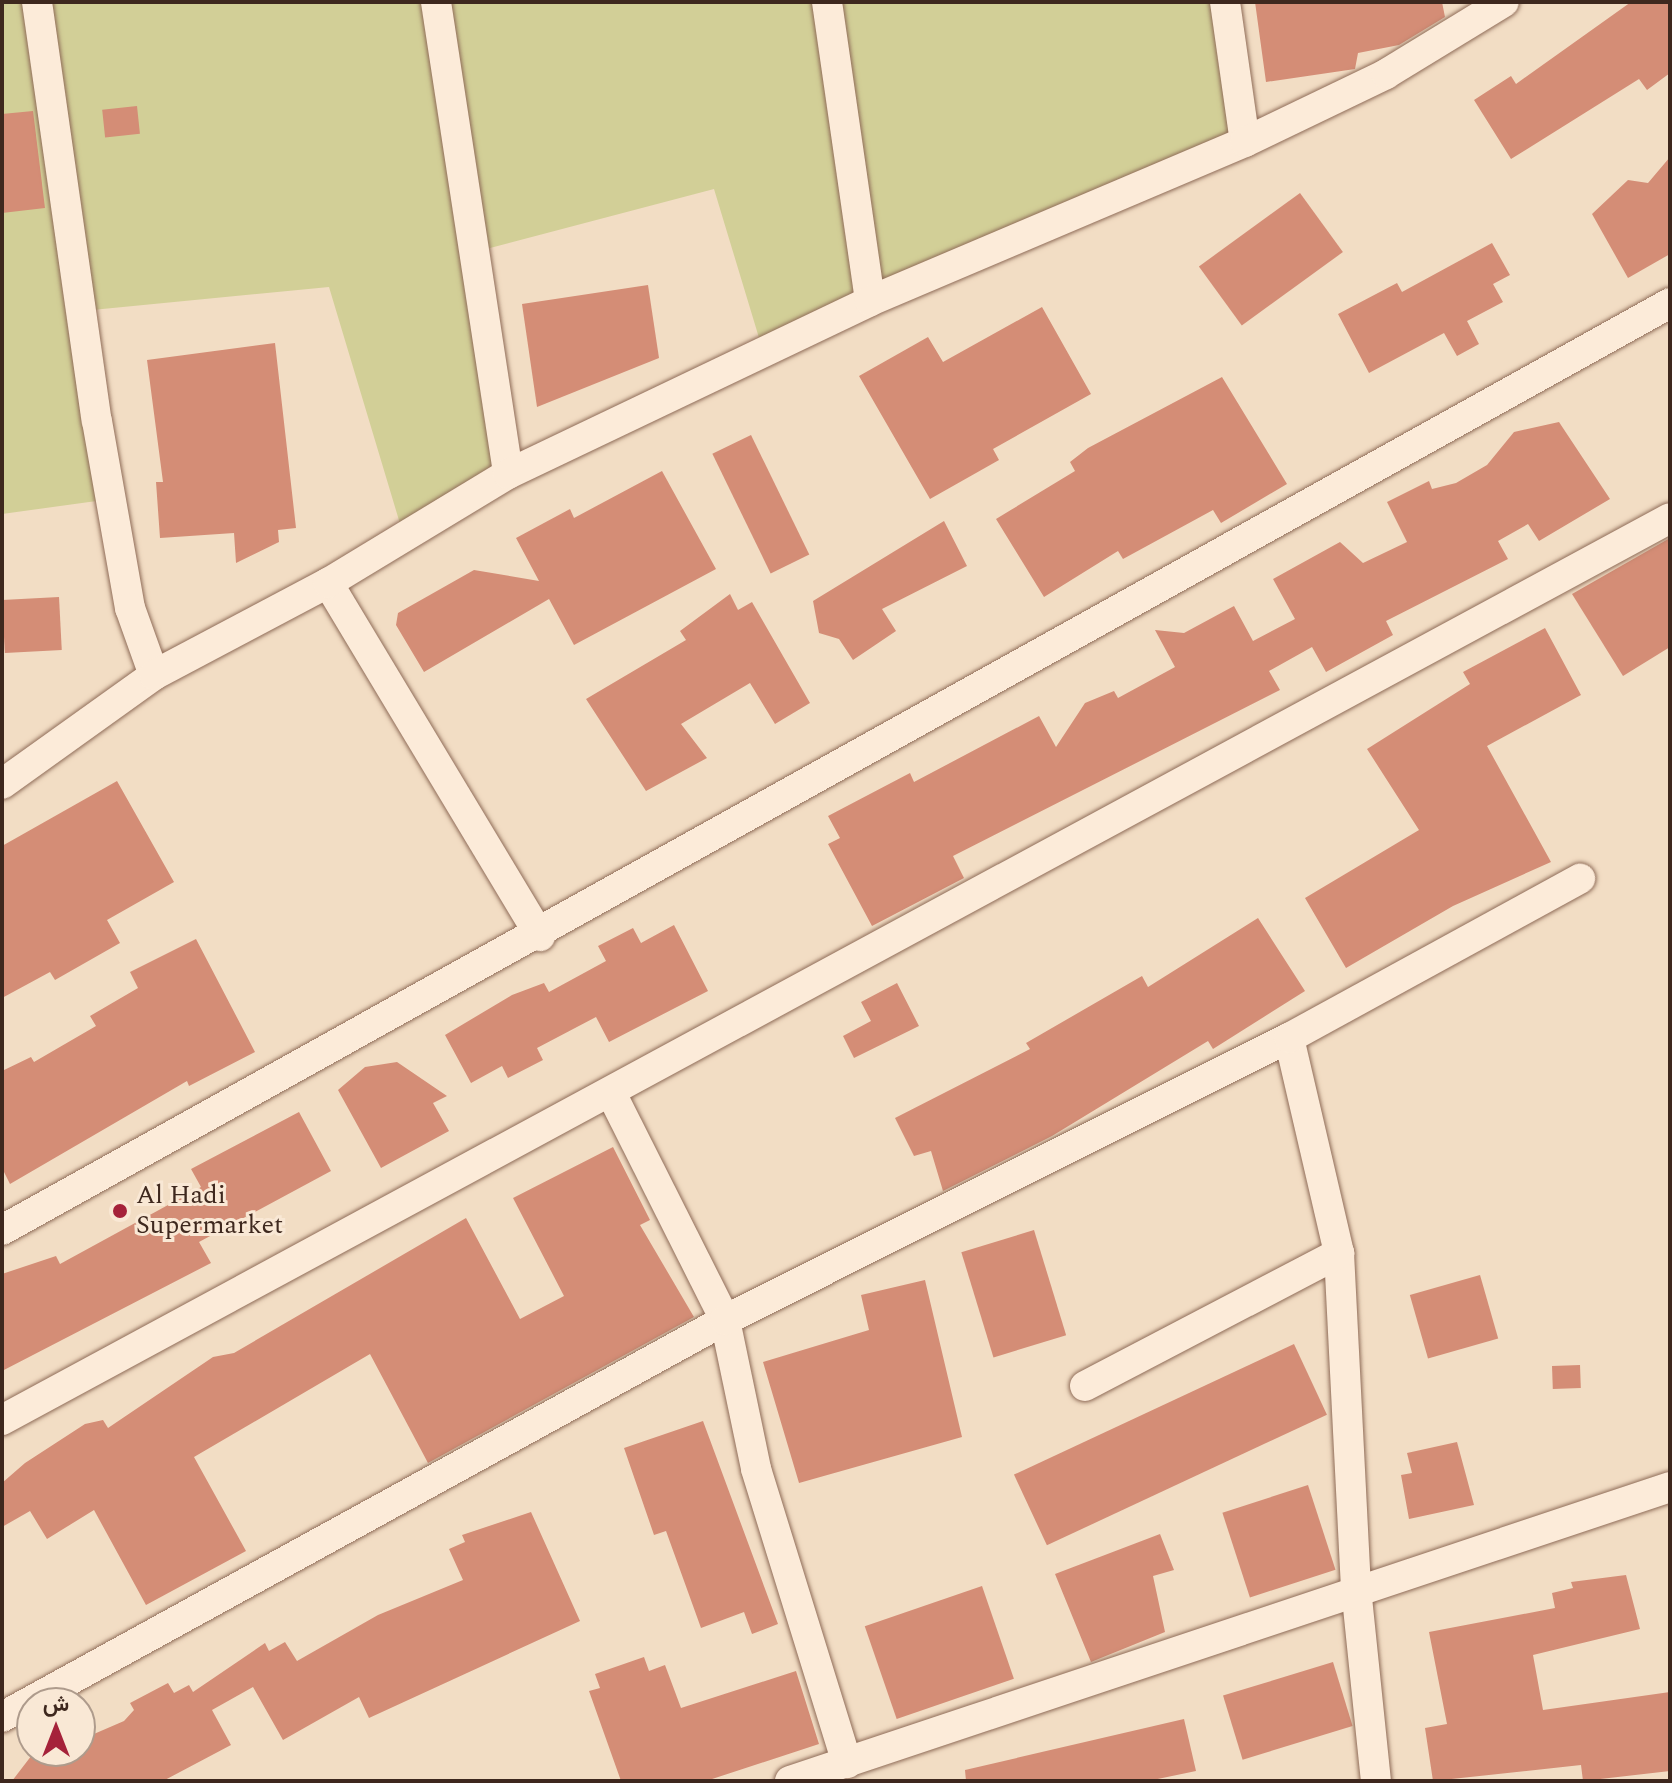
<!DOCTYPE html>
<meta charset="utf-8">
<style>
body{margin:0}
#map{position:relative;width:1672px;height:1783px;overflow:hidden;background:#f2ddc4;font-family:Spectral,Vazirmatn,serif}
div>[style]{position:absolute}
[style*='--x']{left:calc(var(--x)*1px);top:calc(var(--y)*1px);width:calc(var(--w)*1px);rotate:calc(var(--a)*1deg)}
.green>*{inset:0;background:#d2cf97}
.building>*{inset:0;background:#d48d76;transform-origin:0 0}
.roads{filter:drop-shadow(0 0 2px #8f6c58) drop-shadow(0 0 2px #8f6c58)}
.street>*{height:30px;margin:-15px;padding:0 15px;transform-origin:15px;border-radius:15px;background:#fcebd9}
.dots>*{width:22px;height:22px;translate:-50% -50%;box-sizing:border-box;border:4px solid #f9e8d5;border-radius:50%}
span{translate:-50% -50%;white-space:nowrap;text-align:center;line-height:1.15;-webkit-text-stroke:6px #f9e8d5;paint-order:stroke}
.poi-label{font-size:26px;color:#3e281e}
.left{translate:0 -50%;text-align:left}
.frame{position:absolute;inset:0;border:4px solid #3e281e;pointer-events:none}
.north{position:absolute;left:16px;top:1687px;width:80px;height:80px;box-sizing:border-box;background:#f9e8d5;border:2px solid #ae9b8c;border-radius:50%;rotate:0deg;font-size:22px;font-weight:700;line-height:32px;text-align:center;color:#3e281e}
.north::after{content:'';display:block;margin:auto;width:28px;height:36px;background:#a5223a;clip-path:polygon(50% 0,100% 100%,50% 72%,0 100%)}
</style>
<div id="map">
<div class="green">
<div style="clip-path:polygon(2px 2px,1215px 2px,1245px 142px,763px 351px,714px 189px,475px 252px,508px 474px,404px 537px,329px 287px,82px 311px,111px 499px,2px 514px)"></div>
</div>
<div class="building">
<div style="clip-path:polygon(1255px 2px,1442px 2px,1445px 17px,1399px 45px,1358px 53px,1355px 69px,1266px 82px)"></div>
<div style="clip-path:polygon(1631px 2px,1670px 2px,1670px 73px,1647px 90px,1639px 79px,1511px 159px,1474px 100px,1511px 76px,1516px 84px)"></div>
<div style="left:137px;top:106px;width:28px;height:35px;rotate:84deg"></div>
<div style="clip-path:polygon(33px 111px,45px 208px,2px 213px,2px 114px)"></div>
<div style="clip-path:polygon(1670px 157px,1670px 254px,1628px 278px,1592px 214px,1628px 180px,1648px 183px)"></div>
<div style="left:1300px;top:193px;width:73px;height:125px;rotate:54deg"></div>
<div style="clip-path:polygon(1492px 243px,1510px 275px,1493px 284px,1503px 302px,1467px 321px,1479px 344px,1457px 356px,1444px 333px,1369px 373px,1338px 314px,1397px 283px,1402px 292px)"></div>
<div style="clip-path:polygon(648px 285px,659px 358px,537px 407px,522px 304px)"></div>
<div style="clip-path:polygon(1042px 307px,1091px 394px,993px 449px,999px 460px,930px 499px,859px 376px,928px 337px,943px 362px)"></div>
<div style="clip-path:polygon(275px 343px,296px 528px,278px 530px,279px 542px,236px 563px,234px 533px,160px 538px,156px 482px,163px 482px,147px 360px)"></div>
<div style="clip-path:polygon(1222px 377px,1287px 484px,1221px 523px,1213px 510px,1123px 559px,1118px 551px,1044px 597px,996px 519px,1075px 471px,1070px 462px,1088px 448px)"></div>
<div style="clip-path:polygon(1559px 422px,1610px 499px,1539px 541px,1528px 524px,1498px 541px,1508px 559px,1386px 621px,1393px 635px,1326px 672px,1312px 647px,1269px 671px,1280px 690px,953px 856px,964px 878px,872px 926px,828px 844px,840px 838px,828px 816px,910px 773px,914px 782px,1039px 716px,1056px 747px,1085px 703px,1114px 691px,1118px 698px,1175px 667px,1155px 630px,1184px 633px,1234px 606px,1253px 641px,1295px 619px,1273px 579px,1340px 542px,1363px 563px,1407px 542px,1387px 502px,1429px 481px,1432px 489px,1456px 483px,1487px 465px,1514px 432px)"></div>
<div style="left:751px;top:435px;width:133px;height:43px;rotate:64deg"></div>
<div style="clip-path:polygon(662px 471px,716px 569px,574px 645px,549px 599px,424px 672px,396px 625px,398px 613px,474px 570px,539px 581px,516px 538px,570px 509px,574px 518px)"></div>
<div style="clip-path:polygon(944px 521px,967px 566px,882px 609px,896px 631px,853px 660px,839px 639px,819px 633px,813px 601px)"></div>
<div style="clip-path:polygon(1670px 538px,1670px 647px,1623px 676px,1572px 594px)"></div>
<div style="clip-path:polygon(730px 594px,738px 610px,752px 602px,810px 703px,775px 724px,750px 683px,681px 724px,707px 758px,646px 791px,586px 699px,686px 640px,680px 631px)"></div>
<div style="left:59px;top:597px;width:53px;height:57px;rotate:87deg"></div>
<div style="clip-path:polygon(1545px 628px,1581px 695px,1487px 746px,1551px 862px,1453px 906px,1346px 968px,1305px 898px,1419px 830px,1367px 749px,1470px 684px,1463px 672px)"></div>
<div style="clip-path:polygon(117px 781px,174px 882px,107px 920px,120px 943px,55px 980px,50px 972px,2px 998px,2px 846px)"></div>
<div style="clip-path:polygon(1258px 918px,1305px 991px,1213px 1049px,1208px 1041px,1052px 1136px,943px 1191px,931px 1151px,914px 1156px,895px 1118px,1030px 1049px,1026px 1043px,1142px 976px,1148px 987px)"></div>
<div style="clip-path:polygon(674px 925px,708px 991px,609px 1042px,596px 1017px,537px 1048px,543px 1060px,508px 1078px,502px 1066px,471px 1083px,445px 1035px,512px 995px,544px 983px,549px 992px,606px 961px,598px 946px,633px 928px,641px 943px)"></div>
<div style="clip-path:polygon(196px 939px,255px 1052px,189px 1086px,187px 1081px,10px 1184px,2px 1168px,2px 1071px,31px 1057px,34px 1062px,96px 1026px,90px 1016px,138px 988px,130px 972px)"></div>
<div style="clip-path:polygon(897px 983px,919px 1026px,854px 1058px,843px 1036px,871px 1021px,861px 1002px)"></div>
<div style="clip-path:polygon(397px 1062px,447px 1096px,433px 1103px,449px 1131px,381px 1168px,338px 1090px,365px 1067px)"></div>
<div style="clip-path:polygon(299px 1112px,331px 1171px,199px 1242px,211px 1263px,2px 1371px,2px 1274px,56px 1256px,60px 1264px,201px 1187px,191px 1169px)"></div>
<div style="clip-path:polygon(613px 1147px,650px 1220px,640px 1225px,694px 1317px,428px 1463px,370px 1354px,194px 1457px,246px 1551px,146px 1605px,94px 1510px,47px 1539px,30px 1511px,2px 1527px,2px 1483px,25px 1463px,85px 1424px,103px 1420px,108px 1428px,213px 1357px,234px 1353px,466px 1218px,520px 1319px,564px 1296px,513px 1198px)"></div>
<div style="left:1034px;top:1230px;width:110px;height:76px;rotate:73deg"></div>
<div style="left:1480px;top:1275px;width:66px;height:73px;rotate:74deg"></div>
<div style="clip-path:polygon(925px 1280px,962px 1437px,799px 1483px,763px 1362px,869px 1330px,861px 1295px)"></div>
<div style="left:1294px;top:1344px;width:78px;height:309px;rotate:65deg"></div>
<div style="left:1580px;top:1365px;width:23px;height:28px;rotate:88deg"></div>
<div style="clip-path:polygon(703px 1421px,778px 1624px,752px 1634px,744px 1612px,701px 1628px,666px 1531px,654px 1535px,624px 1448px)"></div>
<div style="clip-path:polygon(1457px 1442px,1474px 1505px,1409px 1519px,1401px 1475px,1412px 1473px,1407px 1453px)"></div>
<div style="left:1308px;top:1485px;width:89px;height:90px;rotate:72deg"></div>
<div style="clip-path:polygon(531px 1512px,580px 1621px,369px 1718px,359px 1697px,283px 1740px,253px 1687px,212px 1710px,231px 1745px,163px 1781px,12px 1781px,35px 1751px,80px 1751px,80px 1740px,124px 1721px,134px 1710px,130px 1703px,168px 1683px,174px 1693px,189px 1685px,193px 1692px,265px 1643px,269px 1651px,285px 1642px,297px 1661px,378px 1615px,463px 1580px,449px 1549px,465px 1542px,462px 1535px)"></div>
<div style="clip-path:polygon(1160px 1534px,1174px 1570px,1153px 1576px,1165px 1632px,1091px 1662px,1055px 1574px)"></div>
<div style="clip-path:polygon(1626px 1575px,1640px 1629px,1533px 1655px,1543px 1710px,1670px 1692px,1670px 1771px,1583px 1781px,1581px 1765px,1433px 1781px,1425px 1728px,1447px 1724px,1429px 1632px,1555px 1608px,1552px 1593px,1573px 1588px,1571px 1582px)"></div>
<div style="left:982px;top:1586px;width:98px;height:124px;rotate:71deg"></div>
<div style="clip-path:polygon(644px 1657px,649px 1671px,665px 1665px,681px 1708px,796px 1671px,819px 1744px,706px 1781px,621px 1781px,589px 1691px,600px 1688px,595px 1674px)"></div>
<div style="left:1333px;top:1662px;width:67px;height:115px;rotate:73deg"></div>
<div style="clip-path:polygon(1184px 1719px,1196px 1771px,1148px 1781px,966px 1781px,965px 1770px)"></div>
</div>
<div class="roads">
<div class="street">
<div style="--x:37;--y:2;--w:423;--a:81.9"></div>
<div style="--x:97;--y:421;--w:190;--a:80"></div>
<div style="--x:130;--y:608;--w:71;--a:70.3"></div>
<div style="--x:436;--y:2;--w:477;--a:81.3"></div>
<div style="--x:827;--y:2;--w:302;--a:81.8"></div>
<div style="--x:1225;--y:2;--w:141;--a:81.9"></div>
<div style="--x:328;--y:583;--w:412;--a:59"></div>
<div style="--x:2;--y:784;--w:187;--a:-35.6"></div>
<div style="--x:154;--y:675;--w:197;--a:-27.9"></div>
<div style="--x:328;--y:583;--w:210;--a:-31.2"></div>
<div style="--x:508;--y:474;--w:401;--a:-25.5"></div>
<div style="--x:870;--y:301;--w:407;--a:-23"></div>
<div style="--x:1245;--y:142;--w:157;--a:-25.7"></div>
<div style="--x:1386;--y:74;--w:138;--a:-31.4"></div>
<div style="--x:1289;--y:1038;--w:221;--a:76.9"></div>
<div style="--x:1339;--y:1253;--w:335;--a:87.1"></div>
<div style="--x:1356;--y:1588;--w:194;--a:84.1"></div>
<div style="--x:612;--y:1095;--w:252;--a:63.3"></div>
<div style="--x:725;--y:1320;--w:152;--a:78.2"></div>
<div style="--x:756;--y:1469;--w:308;--a:72.8"></div>
<div style="--x:2;--y:1230;--w:1908;--a:-29.06"></div>
<div style="--x:1085;--y:1386;--w:287;--a:-27.6"></div>
<div style="--x:2;--y:1420;--w:1896;--a:-28.4"></div>
<div style="--x:2;--y:1717;--w:825;--a:-28.77"></div>
<div style="--x:725;--y:1320;--w:631;--a:-26.57"></div>
<div style="--x:1289;--y:1038;--w:332;--a:-28.7"></div>
<div style="--x:790;--y:1781;--w:928;--a:-18.47"></div>
</div>
</div>
<div class="dots">
<div style="left:120px;top:1211px;background:#a5223a"></div>
</div>
<div class="poi-label">
<span class="left" style="left:136px;top:1211px">Al Hadi<br>Supermarket</span>
</div>
<div class="frame"></div>
<div class="north">ش</div>
</div>
